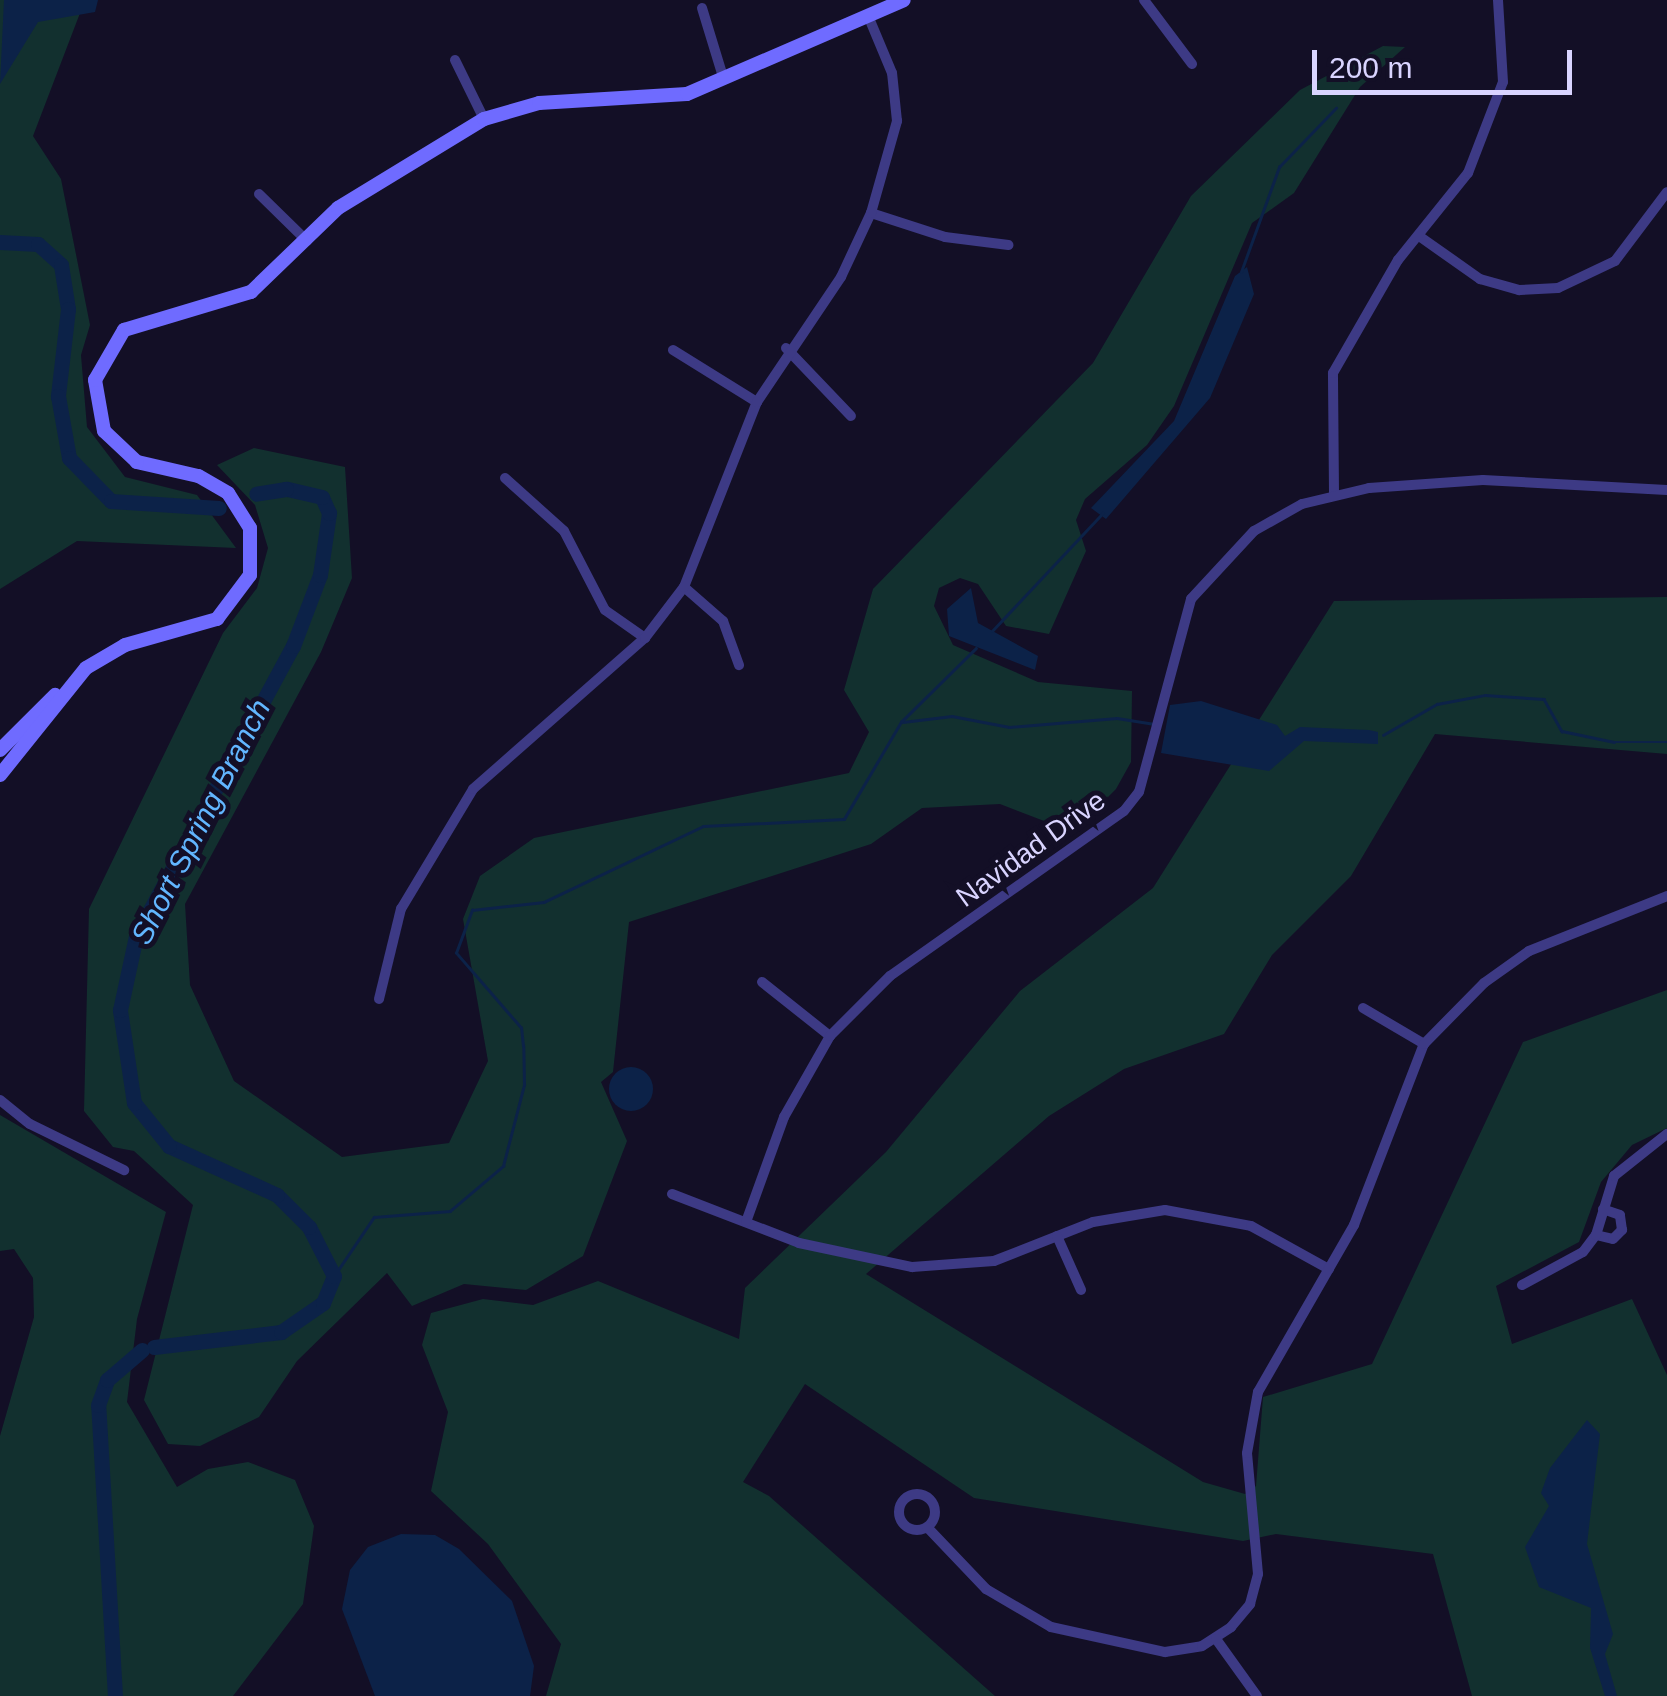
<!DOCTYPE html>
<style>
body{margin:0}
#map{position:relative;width:1667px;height:1696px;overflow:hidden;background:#130f26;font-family:Arial,sans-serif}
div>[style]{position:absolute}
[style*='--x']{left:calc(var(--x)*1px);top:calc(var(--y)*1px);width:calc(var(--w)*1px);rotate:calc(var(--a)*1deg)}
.green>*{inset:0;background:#12302f}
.water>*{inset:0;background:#0c2248}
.round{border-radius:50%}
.stream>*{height:2.5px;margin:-1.25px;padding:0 1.25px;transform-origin:1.25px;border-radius:1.25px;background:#0c2248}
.river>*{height:15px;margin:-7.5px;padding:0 7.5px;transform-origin:7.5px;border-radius:7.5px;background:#0c2248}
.street>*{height:10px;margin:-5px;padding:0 5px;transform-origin:5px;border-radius:5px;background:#3d3a85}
.street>.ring{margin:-5px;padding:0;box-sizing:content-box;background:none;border:10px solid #3d3a85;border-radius:50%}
.secondary>*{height:14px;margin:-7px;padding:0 7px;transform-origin:7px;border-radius:7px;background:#6f6bff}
span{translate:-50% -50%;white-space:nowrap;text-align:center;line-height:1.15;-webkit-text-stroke:10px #130f26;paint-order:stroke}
.street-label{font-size:28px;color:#d9d4ff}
.water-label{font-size:30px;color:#62b6ff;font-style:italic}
.scale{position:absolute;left:1312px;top:50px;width:260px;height:45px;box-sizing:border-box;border:5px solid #d9d4ff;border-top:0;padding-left:12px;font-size:30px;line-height:35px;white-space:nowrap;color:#d9d4ff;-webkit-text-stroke:8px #130f26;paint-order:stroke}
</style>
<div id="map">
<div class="green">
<div style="clip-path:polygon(0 0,85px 0,33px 136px,61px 179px,90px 325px,81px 355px,87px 427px,125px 477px,197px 495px,236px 548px,77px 541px,0 589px)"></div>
<div style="clip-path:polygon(1383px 46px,1405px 47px,1360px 87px,1294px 193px,1252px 223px,1174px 406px,1147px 445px,1085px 499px,1076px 520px,1086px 551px,1049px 634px,1006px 626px,978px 584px,960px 578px,939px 588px,934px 606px,953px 645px,1038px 682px,1132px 691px,1131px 762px,1116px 789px,1090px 815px,1052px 824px,1000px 804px,922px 808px,871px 844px,629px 922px,613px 1072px,601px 1082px,627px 1141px,583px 1256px,526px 1290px,464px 1284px,412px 1306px,387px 1273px,297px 1361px,259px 1417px,200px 1446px,168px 1444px,144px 1400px,193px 1205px,134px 1151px,113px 1147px,84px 1111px,89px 909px,223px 633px,257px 588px,268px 548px,255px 505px,217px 465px,254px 448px,345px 467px,352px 578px,321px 652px,185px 904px,190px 985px,234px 1081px,342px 1157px,449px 1143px,488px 1061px,463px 919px,480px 876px,534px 838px,849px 773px,869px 732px,844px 690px,873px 589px,1093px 363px,1191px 196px,1300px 90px)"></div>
<div style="clip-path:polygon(1667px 597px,1667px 754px,1435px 734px,1351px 876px,1272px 955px,1224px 1034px,1124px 1069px,1049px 1116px,866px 1274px,1203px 1482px,1245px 1494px,1256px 1486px,1263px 1397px,1372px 1364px,1523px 1042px,1667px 990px,1667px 1128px,1632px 1145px,1601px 1182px,1579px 1242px,1496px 1286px,1512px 1344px,1632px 1299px,1667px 1375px,1667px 1696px,1472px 1696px,1433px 1554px,1276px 1534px,1243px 1541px,974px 1498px,805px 1384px,743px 1482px,769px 1496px,995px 1696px,546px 1696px,561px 1644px,488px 1544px,431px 1491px,448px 1412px,422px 1345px,431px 1313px,483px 1299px,533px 1305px,598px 1281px,739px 1339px,745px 1288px,886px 1152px,1020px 991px,1153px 888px,1334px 601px)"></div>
<div style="clip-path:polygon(0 1115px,166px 1212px,137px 1319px,127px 1402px,177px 1487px,208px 1469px,248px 1462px,295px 1480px,314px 1526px,303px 1604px,233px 1696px,0 1696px,0 1436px,34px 1317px,33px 1278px,14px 1249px,0 1251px)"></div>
</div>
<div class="water">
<div style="clip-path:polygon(4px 0,98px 0,95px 12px,38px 22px,0 84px)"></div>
<div style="clip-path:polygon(1247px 267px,1254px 294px,1210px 398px,1106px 519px,1091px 508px,1174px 421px,1235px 276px)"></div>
<div style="clip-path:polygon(971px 588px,978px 623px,1038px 656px,1035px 670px,949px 636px,947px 609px)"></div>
<div style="clip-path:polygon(1201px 701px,1277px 725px,1285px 736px,1300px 727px,1369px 730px,1378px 732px,1378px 744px,1304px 741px,1269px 771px,1161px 753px,1170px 705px)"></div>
<div class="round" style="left:609px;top:1067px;width:44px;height:44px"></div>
<div style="clip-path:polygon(1587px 1420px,1600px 1434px,1587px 1544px,1613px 1634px,1605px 1654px,1617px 1696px,1605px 1696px,1590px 1648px,1591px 1608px,1539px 1587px,1525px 1547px,1549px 1506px,1541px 1493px,1550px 1468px)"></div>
<div style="clip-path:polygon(401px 1534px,435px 1535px,459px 1549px,512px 1601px,534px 1666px,530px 1696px,375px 1696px,342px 1609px,350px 1570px,368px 1547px)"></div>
</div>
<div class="stream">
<div style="--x:1241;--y:272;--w:112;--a:-70.1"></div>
<div style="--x:1279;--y:167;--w:82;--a:-46"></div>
<div style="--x:992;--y:631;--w:162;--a:-46.8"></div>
<div style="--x:903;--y:722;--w:49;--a:-7"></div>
<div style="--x:952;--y:716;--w:58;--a:10.9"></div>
<div style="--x:1009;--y:727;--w:108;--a:-4.8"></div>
<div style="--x:1117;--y:718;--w:36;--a:9"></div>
<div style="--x:1383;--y:735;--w:62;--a:-29.9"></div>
<div style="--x:1437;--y:704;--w:49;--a:-10.6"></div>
<div style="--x:1485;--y:695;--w:59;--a:3.9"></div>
<div style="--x:1544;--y:699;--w:37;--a:61"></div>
<div style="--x:1562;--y:731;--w:53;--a:11.9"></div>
<div style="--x:1614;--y:742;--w:53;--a:0"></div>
<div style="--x:334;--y:1276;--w:71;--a:-55.9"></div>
<div style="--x:374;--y:1217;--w:76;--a:-4.5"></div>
<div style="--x:450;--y:1211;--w:70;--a:-40.3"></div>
<div style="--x:503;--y:1166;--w:84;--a:-75.5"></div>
<div style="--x:524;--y:1085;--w:39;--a:-91"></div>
<div style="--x:523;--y:1046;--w:18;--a:-96"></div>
<div style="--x:521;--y:1028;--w:99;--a:-130.9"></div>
<div style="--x:456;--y:953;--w:46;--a:-69.6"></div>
<div style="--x:472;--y:910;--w:72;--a:-6.3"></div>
<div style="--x:544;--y:902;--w:176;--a:-25.5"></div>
<div style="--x:703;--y:826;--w:141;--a:-2.8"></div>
<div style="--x:844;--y:819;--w:113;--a:-59.6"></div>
<div style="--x:901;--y:722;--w:105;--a:-44.6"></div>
</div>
<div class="river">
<div style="--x:0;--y:242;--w:38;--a:3"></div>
<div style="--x:38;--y:244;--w:31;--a:42"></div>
<div style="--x:61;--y:265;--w:45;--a:81"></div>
<div style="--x:68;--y:309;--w:88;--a:96.6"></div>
<div style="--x:58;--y:396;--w:63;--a:79.9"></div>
<div style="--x:69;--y:458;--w:60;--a:45.7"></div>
<div style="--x:111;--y:501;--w:108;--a:3.7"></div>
<div style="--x:154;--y:1347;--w:128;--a:-6.7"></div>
<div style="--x:281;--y:1332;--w:51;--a:-34.6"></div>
<div style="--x:323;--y:1303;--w:29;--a:-68"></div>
<div style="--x:334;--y:1276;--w:55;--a:-117"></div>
<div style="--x:309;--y:1227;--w:45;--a:-135"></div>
<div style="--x:277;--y:1195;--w:119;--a:-155.6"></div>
<div style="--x:169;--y:1146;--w:55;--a:-129.1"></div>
<div style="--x:134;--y:1103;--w:94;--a:-98.6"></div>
<div style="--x:120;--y:1010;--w:76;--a:-77.8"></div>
<div style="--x:136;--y:936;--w:330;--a:-61.6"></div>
<div style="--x:293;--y:646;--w:76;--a:-69.2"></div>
<div style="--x:320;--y:575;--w:63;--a:-81.7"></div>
<div style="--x:329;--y:513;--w:17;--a:-114"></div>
<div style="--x:322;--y:497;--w:37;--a:-167"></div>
<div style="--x:286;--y:489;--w:30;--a:171"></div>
<div style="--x:115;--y:1696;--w:291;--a:-93.3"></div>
<div style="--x:98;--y:1405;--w:27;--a:-70"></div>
<div style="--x:107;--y:1380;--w:46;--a:-40.6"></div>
</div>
<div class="street">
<div style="--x:1144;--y:0;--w:80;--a:53.1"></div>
<div style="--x:702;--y:8;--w:75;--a:73"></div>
<div style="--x:455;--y:60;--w:66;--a:63.8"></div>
<div style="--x:259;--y:194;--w:67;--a:44.4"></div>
<div style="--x:871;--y:213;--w:78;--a:18"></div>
<div style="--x:945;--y:237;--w:64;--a:7.2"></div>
<div style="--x:1419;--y:236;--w:75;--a:35.2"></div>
<div style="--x:1480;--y:279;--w:41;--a:15.8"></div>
<div style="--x:1519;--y:290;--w:39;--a:-3"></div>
<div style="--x:1558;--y:288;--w:63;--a:-25.3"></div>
<div style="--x:1615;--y:261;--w:86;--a:-53"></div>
<div style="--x:786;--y:348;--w:94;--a:46.3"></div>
<div style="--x:673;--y:350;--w:99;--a:31.8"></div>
<div style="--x:505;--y:478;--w:79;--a:41.9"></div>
<div style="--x:564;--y:531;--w:89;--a:62.6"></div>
<div style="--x:605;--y:610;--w:49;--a:35"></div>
<div style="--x:1334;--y:493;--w:120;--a:-90.5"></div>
<div style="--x:1333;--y:373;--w:130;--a:-60.1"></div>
<div style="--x:1398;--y:260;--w:112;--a:-51.2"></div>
<div style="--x:1468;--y:173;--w:97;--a:-69"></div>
<div style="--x:1503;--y:82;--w:82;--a:-93.5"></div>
<div style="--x:684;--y:587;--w:52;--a:41.1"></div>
<div style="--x:723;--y:621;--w:47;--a:70"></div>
<div style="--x:762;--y:982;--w:87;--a:38.5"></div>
<div style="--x:379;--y:999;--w:93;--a:-76.3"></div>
<div style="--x:401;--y:909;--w:140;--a:-59"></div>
<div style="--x:473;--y:789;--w:229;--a:-41.3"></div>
<div style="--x:645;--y:638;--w:64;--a:-52.6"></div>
<div style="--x:684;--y:587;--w:199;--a:-68.5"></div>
<div style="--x:757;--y:402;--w:151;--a:-56.1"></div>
<div style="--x:841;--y:277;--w:71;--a:-64.9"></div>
<div style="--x:871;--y:213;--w:96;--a:-74.2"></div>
<div style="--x:897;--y:121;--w:48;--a:-95.9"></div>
<div style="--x:892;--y:73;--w:60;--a:-112.7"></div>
<div style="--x:1363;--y:1008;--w:71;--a:30.5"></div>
<div style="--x:0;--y:1100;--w:38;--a:39"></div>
<div style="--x:30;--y:1124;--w:105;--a:26.1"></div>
<div style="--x:672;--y:1194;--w:136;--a:21.1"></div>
<div style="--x:799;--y:1243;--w:116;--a:12"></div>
<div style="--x:912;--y:1267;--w:82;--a:-4.2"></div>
<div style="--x:994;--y:1261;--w:106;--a:-21.5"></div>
<div style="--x:1093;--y:1222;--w:73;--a:-9.5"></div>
<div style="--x:1165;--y:1210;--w:87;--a:10.5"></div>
<div style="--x:1251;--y:1226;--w:89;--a:28.9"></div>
<div style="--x:746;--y:1222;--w:112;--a:-70.1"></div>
<div style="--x:784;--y:1117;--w:93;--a:-60.4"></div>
<div style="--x:830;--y:1036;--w:85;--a:-45"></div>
<div style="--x:890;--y:976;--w:286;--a:-35.2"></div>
<div style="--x:1124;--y:811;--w:24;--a:-52"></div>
<div style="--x:1139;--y:792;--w:200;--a:-74.9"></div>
<div style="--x:1191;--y:599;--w:93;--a:-47.2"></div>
<div style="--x:1254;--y:531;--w:55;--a:-29.4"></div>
<div style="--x:1302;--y:504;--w:69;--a:-13.4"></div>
<div style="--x:1369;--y:488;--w:114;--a:-4"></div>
<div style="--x:1483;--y:480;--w:184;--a:3.1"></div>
<div style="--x:1596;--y:1235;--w:17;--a:13"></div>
<div style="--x:1613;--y:1239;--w:13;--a:-45"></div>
<div style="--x:1622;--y:1230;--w:15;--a:-98"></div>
<div style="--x:1620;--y:1215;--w:18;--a:-161"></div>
<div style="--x:1057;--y:1236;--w:59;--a:66"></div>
<div style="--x:1522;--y:1285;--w:69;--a:-28.4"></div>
<div style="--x:1583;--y:1252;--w:21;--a:-53"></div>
<div style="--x:1596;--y:1235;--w:62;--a:-73"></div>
<div style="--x:1614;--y:1176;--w:68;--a:-38.4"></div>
<div class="ring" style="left:899px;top:1494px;width:26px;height:26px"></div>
<div style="--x:927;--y:1527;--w:86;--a:46.4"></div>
<div style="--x:986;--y:1589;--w:75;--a:30.3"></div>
<div style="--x:1051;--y:1627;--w:117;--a:12.4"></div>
<div style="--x:1165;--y:1652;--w:37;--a:-9"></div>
<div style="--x:1202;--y:1646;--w:35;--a:-33"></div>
<div style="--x:1231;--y:1627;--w:30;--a:-50"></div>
<div style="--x:1250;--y:1604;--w:31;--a:-75"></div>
<div style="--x:1258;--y:1574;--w:121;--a:-95.2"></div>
<div style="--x:1247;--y:1453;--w:62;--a:-79.8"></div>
<div style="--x:1258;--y:1392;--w:193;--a:-60.1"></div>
<div style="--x:1354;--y:1225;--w:194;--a:-68.9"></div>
<div style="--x:1424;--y:1044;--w:86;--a:-45.5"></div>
<div style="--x:1484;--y:983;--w:55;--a:-35.4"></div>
<div style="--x:1529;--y:951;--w:149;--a:-21.7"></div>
<div style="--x:1216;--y:1639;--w:70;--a:54.3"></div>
</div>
<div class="secondary">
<div style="--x:0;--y:750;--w:78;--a:-45"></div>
<div style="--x:0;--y:775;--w:137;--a:-51.2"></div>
<div style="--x:86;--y:668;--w:45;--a:-30.5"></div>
<div style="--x:125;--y:645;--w:96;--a:-15.8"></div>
<div style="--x:217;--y:619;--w:55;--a:-53.1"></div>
<div style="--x:250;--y:575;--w:47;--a:-90"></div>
<div style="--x:250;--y:528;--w:41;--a:-122.2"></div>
<div style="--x:228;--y:493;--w:34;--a:-150"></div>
<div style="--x:198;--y:476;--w:63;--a:-167.1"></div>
<div style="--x:137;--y:462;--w:45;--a:-136.8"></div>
<div style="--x:104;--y:431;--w:52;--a:-100"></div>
<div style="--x:95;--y:380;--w:58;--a:-59.9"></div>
<div style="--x:124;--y:330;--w:133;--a:-16.7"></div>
<div style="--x:251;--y:292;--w:121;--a:-44"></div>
<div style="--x:338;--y:208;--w:171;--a:-31.4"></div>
<div style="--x:484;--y:119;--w:57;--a:-16.2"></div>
<div style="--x:539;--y:103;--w:148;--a:-3.5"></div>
<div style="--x:687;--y:94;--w:236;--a:-23.4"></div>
</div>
<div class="street-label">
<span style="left:1031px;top:849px;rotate:-36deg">Navidad Drive</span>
</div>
<div class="water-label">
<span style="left:201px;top:822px;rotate:-63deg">Short Spring Branch</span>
</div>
<div class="scale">200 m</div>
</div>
